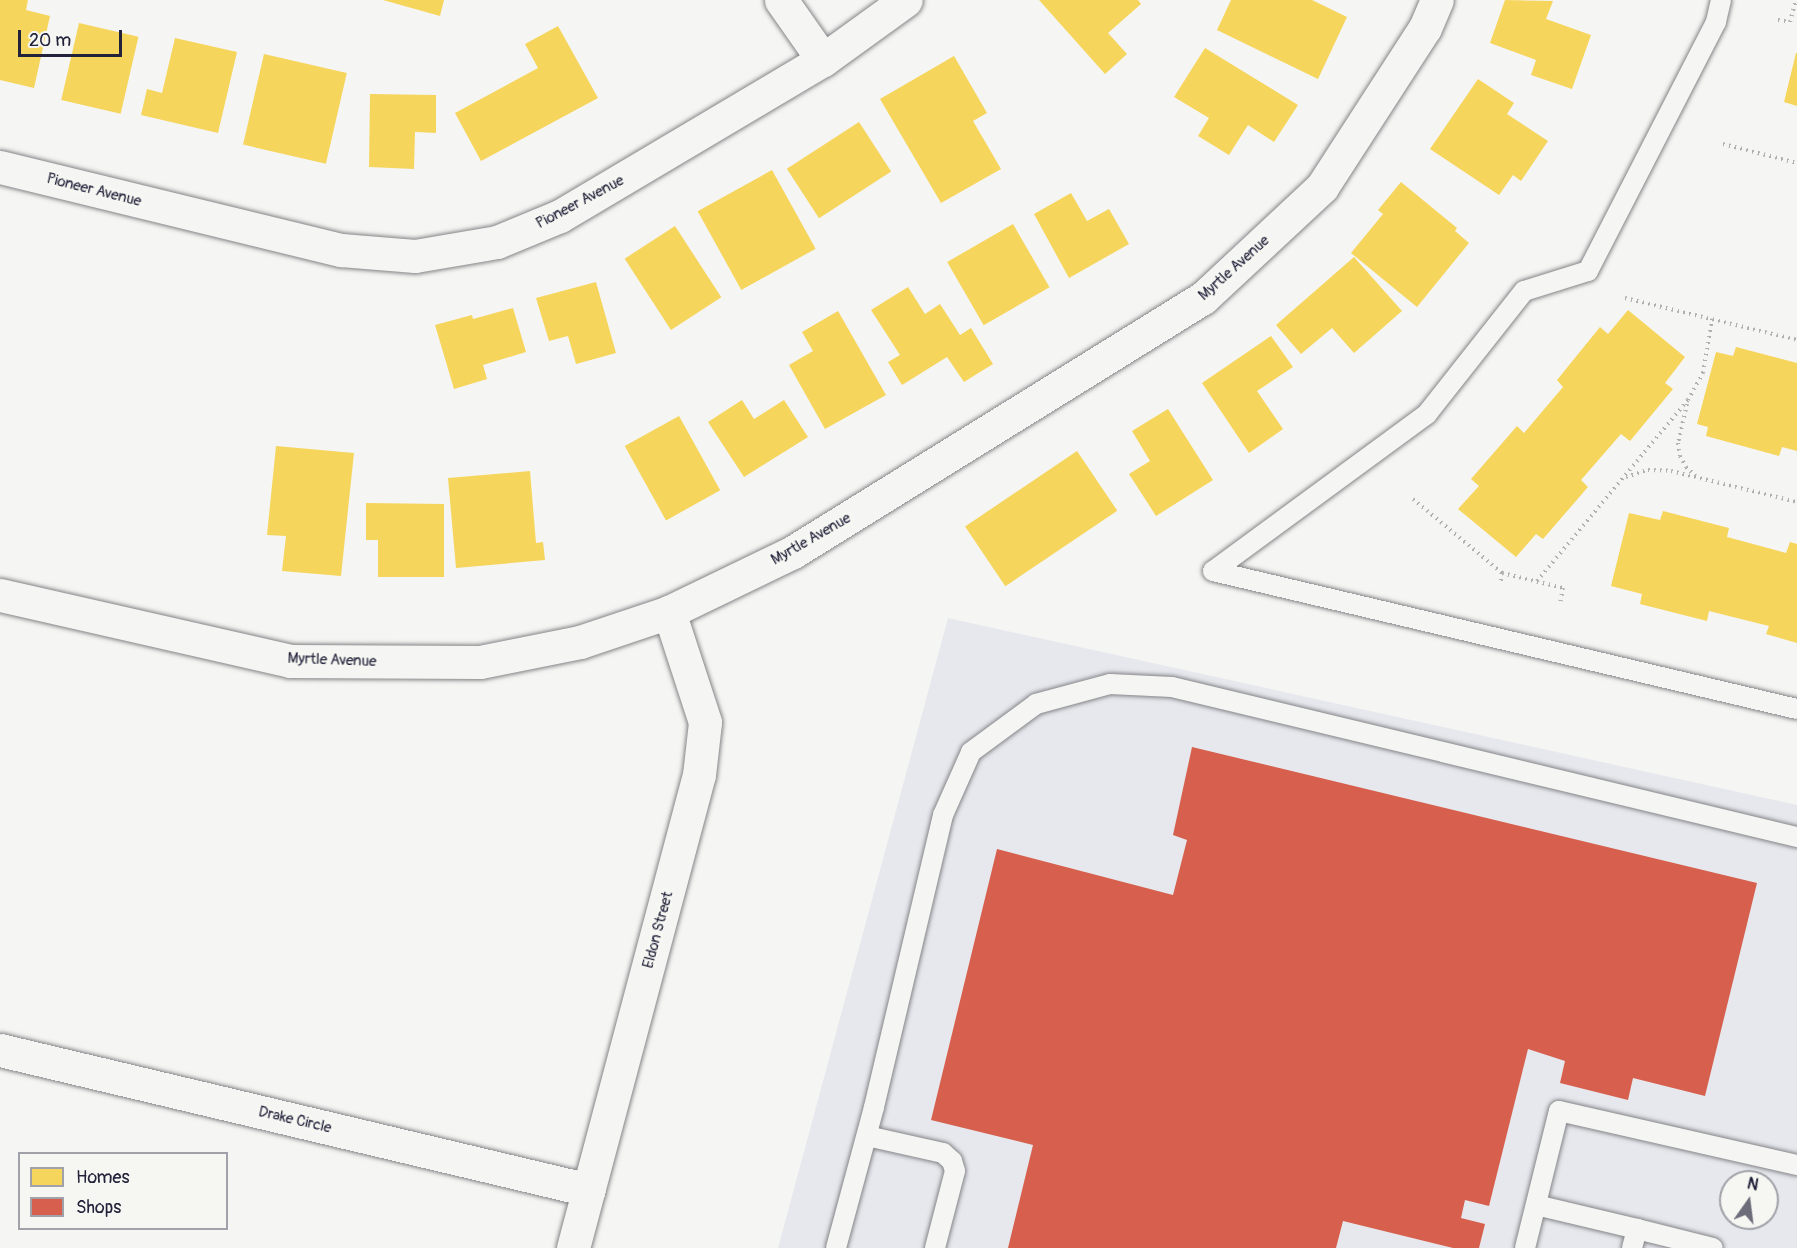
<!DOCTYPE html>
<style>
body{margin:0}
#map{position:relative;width:1797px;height:1248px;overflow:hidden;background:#f5f5f3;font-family:Pangolin,sans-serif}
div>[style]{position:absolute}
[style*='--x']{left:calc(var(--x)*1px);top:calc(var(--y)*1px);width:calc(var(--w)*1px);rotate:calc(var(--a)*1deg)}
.built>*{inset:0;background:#e6e8ed}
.homes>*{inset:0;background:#f6d55c;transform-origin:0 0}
.shops>*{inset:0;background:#d6604d}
.path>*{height:4px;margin-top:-2px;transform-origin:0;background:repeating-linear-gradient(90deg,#b0b0b2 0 1.5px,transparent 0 6px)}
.roads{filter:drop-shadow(0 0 2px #858589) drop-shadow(0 0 2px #858589)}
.service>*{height:20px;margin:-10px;padding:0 10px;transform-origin:10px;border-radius:10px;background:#f5f5f3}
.minor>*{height:33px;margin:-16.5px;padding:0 16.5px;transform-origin:16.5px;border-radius:16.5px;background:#f5f5f3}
span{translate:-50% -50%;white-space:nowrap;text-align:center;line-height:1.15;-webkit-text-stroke:6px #f6f6f2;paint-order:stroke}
.street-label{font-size:15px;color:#22223b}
.legend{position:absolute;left:18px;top:1152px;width:210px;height:78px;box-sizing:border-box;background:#f6f6f2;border:2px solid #a1a1a9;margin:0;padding:8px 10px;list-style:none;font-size:18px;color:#22223b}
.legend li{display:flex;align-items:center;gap:12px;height:30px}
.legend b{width:30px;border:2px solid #a1a1a9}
.north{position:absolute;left:1719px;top:1170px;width:60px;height:60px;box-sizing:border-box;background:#f6f6f2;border:2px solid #a1a1a9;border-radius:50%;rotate:14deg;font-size:16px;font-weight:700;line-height:24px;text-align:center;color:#22223b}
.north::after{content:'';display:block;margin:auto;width:21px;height:27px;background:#6c6c7b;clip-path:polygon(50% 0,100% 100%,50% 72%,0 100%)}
.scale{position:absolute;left:18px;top:30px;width:104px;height:27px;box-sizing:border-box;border:3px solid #22223b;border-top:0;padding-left:8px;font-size:18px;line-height:21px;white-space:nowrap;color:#22223b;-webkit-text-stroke:4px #f6f6f2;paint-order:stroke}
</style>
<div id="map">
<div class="built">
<div style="clip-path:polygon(evenodd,948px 618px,1797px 805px,1797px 1248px,778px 1248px,948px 618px,1731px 1182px,1767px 1182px,1767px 1218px,1731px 1218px,1731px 1182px)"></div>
</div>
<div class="homes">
<div style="clip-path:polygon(0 0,28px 0,26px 10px,50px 16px,34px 88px,0 80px)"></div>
<div style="clip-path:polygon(383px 0,444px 0,440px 16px)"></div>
<div style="clip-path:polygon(1039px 0,1138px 0,1141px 4px,1108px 33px,1127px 54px,1105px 74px)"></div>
<div style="clip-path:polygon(1231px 0,1312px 0,1347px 17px,1318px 79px,1217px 30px)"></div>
<div style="clip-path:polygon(1505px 0,1553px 1px,1546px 19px,1591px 35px,1572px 89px,1531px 75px,1536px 60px,1490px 43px)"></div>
<div style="left:79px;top:23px;width:61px;height:79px;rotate:13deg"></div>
<div style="clip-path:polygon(558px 26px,598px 98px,481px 161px,455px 113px,538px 68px,525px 44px)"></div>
<div style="clip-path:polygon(175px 38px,237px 52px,218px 133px,141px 115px,147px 89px,162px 93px)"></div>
<div style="clip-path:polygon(1205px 48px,1298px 105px,1274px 142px,1248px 125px,1229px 155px,1198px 136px,1209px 118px,1174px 97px)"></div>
<div style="clip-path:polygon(1796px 53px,1797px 53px,1797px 106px,1784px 102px)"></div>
<div style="left:264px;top:54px;width:85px;height:93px;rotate:13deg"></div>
<div style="clip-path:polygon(954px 56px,987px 113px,973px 121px,1001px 169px,941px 203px,880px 99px)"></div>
<div style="clip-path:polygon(1478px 79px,1514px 103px,1507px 114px,1548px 141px,1521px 181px,1513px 175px,1499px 195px,1430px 149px)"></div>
<div style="clip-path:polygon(370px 94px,436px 95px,436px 133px,415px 132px,414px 169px,369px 167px)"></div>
<div style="left:859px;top:122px;width:59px;height:86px;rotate:57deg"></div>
<div style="left:772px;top:170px;width:90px;height:85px;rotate:61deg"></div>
<div style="clip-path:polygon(1401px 182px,1457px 228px,1455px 231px,1469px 243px,1417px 307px,1351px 253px,1383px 214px,1378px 210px)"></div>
<div style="clip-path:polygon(1071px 193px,1087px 221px,1109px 209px,1129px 244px,1069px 278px,1034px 214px)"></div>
<div style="left:1013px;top:224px;width:73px;height:76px;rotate:60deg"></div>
<div style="left:675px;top:226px;width:85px;height:60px;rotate:57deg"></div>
<div style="clip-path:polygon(1354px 257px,1402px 311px,1354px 353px,1332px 328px,1301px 354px,1276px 325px)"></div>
<div style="clip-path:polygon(596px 282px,616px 353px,576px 364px,568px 336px,549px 341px,536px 298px)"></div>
<div style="clip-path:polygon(908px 287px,925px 314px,940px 304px,960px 335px,971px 328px,993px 364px,964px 382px,947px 357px,902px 385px,888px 362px,900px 355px,871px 310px)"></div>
<div style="clip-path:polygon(513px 308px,526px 352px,483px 365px,487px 379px,454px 389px,435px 325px,472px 315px,473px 319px)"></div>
<div style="clip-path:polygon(1628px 310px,1685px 357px,1665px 383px,1673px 389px,1630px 441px,1621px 434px,1581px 480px,1588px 487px,1543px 539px,1536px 534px,1516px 557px,1458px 509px,1479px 486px,1471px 479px,1517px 426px,1524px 433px,1563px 387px,1557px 380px,1600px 327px,1608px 334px)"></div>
<div style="clip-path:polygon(838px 311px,886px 395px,825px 429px,789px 365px,813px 351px,802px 332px)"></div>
<div style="clip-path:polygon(1271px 336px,1293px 367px,1257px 391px,1283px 429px,1249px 453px,1202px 383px)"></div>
<div style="clip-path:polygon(1736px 347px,1797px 363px,1797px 451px,1782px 447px,1779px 456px,1706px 436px,1708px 427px,1697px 424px,1716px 352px,1733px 356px)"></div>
<div style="clip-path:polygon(742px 400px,754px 419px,784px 400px,808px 437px,744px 477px,708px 422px)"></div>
<div style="clip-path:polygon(1168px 409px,1213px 480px,1156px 516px,1129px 474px,1150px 461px,1132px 431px)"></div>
<div style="left:679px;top:416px;width:85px;height:62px;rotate:61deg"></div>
<div style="clip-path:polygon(276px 446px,354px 453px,341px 576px,282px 571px,286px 536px,267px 535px)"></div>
<div style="left:1077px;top:451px;width:72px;height:135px;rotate:56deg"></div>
<div style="clip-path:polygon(530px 471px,536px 543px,543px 542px,545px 560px,456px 568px,448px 478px)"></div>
<div style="clip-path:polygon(366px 503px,444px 504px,444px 577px,378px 577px,378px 540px,366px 540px)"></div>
<div style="clip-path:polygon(1663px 511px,1729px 528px,1727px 537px,1786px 553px,1790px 542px,1797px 544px,1797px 643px,1766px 634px,1769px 626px,1709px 611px,1707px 621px,1640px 604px,1642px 594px,1611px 586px,1629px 513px,1660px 520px)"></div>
</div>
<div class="shops">
<div style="clip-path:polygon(1192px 747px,1757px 883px,1705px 1096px,1633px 1078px,1628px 1100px,1560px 1083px,1565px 1061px,1528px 1049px,1489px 1206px,1465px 1200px,1461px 1218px,1485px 1224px,1479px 1248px,1453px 1248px,1343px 1221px,1336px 1248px,1008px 1248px,1033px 1145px,931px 1120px,997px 849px,1173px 895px,1187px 840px,1173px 835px)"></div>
</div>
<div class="path">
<div style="--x:1778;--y:20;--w:12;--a:9"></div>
<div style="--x:1790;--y:22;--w:23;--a:-75"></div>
<div style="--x:1723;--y:144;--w:76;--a:14.4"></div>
<div style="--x:1625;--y:298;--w:177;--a:13.7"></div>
<div style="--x:1687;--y:404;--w:40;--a:103"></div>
<div style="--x:1678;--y:443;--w:13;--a:81"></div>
<div style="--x:1680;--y:456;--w:13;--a:61"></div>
<div style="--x:1686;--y:467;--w:13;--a:42"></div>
<div style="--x:1626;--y:477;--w:23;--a:-18"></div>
<div style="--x:1648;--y:470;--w:23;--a:2"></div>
<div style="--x:1671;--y:471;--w:130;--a:13.8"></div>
<div style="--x:1413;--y:499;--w:116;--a:39.7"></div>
<div style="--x:1502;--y:573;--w:12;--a:99"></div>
<div style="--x:1502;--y:573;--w:63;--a:13.8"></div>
<div style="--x:1563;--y:588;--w:16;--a:101"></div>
<div style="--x:1537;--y:581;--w:236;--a:-50.2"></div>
<div style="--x:1688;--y:400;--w:31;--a:-61"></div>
<div style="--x:1703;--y:373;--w:55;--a:-80.5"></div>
</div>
<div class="roads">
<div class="service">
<div style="--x:1721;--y:0;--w:23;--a:103"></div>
<div style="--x:1716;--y:22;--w:280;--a:117.2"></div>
<div style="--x:1588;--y:271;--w:67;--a:162.6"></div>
<div style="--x:1524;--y:291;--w:157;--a:128.3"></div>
<div style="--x:1427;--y:414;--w:265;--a:143.7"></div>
<div style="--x:1213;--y:571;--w:600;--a:13.3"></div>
<div style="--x:867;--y:1136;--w:78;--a:12.6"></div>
<div style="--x:943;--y:1153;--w:12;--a:42"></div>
<div style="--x:952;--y:1161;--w:10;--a:73"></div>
<div style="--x:955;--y:1171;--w:80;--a:104.6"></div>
<div style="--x:1536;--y:1205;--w:104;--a:13.4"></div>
<div style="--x:836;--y:1248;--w:146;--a:-74.9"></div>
<div style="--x:874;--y:1107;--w:300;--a:-76.7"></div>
<div style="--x:943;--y:815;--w:69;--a:-66"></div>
<div style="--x:971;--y:752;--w:81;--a:-36.4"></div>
<div style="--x:1036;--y:704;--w:77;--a:-15.1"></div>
<div style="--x:1110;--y:684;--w:62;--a:2.8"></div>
<div style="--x:1172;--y:687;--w:643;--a:13.5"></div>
<div style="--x:1525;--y:1248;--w:141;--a:-76.1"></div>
<div style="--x:1559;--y:1111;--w:244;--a:12.8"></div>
<div style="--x:1632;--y:1248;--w:20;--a:-75"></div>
<div style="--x:1637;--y:1229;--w:78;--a:14"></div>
</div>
<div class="minor">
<div style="--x:781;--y:0;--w:73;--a:55"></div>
<div style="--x:0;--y:167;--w:351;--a:13.7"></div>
<div style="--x:341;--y:250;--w:74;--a:4.6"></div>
<div style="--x:415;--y:256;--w:83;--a:-9.7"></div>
<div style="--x:497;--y:242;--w:68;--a:-22.4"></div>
<div style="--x:560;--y:216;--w:306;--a:-30.7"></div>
<div style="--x:823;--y:60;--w:102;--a:-35.9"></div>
<div style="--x:0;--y:595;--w:297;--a:12.8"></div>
<div style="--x:290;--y:661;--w:190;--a:0.3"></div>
<div style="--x:480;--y:662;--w:102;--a:-11.3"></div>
<div style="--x:580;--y:642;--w:94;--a:-18.6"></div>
<div style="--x:669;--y:612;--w:138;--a:-25.8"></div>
<div style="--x:793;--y:552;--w:482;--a:-31.8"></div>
<div style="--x:1203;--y:298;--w:163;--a:-43"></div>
<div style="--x:1322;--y:187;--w:189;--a:-57.1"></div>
<div style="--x:1425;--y:28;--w:30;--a:-67"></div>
<div style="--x:0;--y:1050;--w:605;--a:13.37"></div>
<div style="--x:573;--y:1248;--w:489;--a:-75.1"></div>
<div style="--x:699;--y:775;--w:53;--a:-83.5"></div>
<div style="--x:705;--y:722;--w:116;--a:-108.1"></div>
</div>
</div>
<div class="street-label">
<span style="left:94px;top:190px;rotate:14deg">Pioneer Avenue</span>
<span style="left:580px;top:202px;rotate:-28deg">Pioneer Avenue</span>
<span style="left:1234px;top:268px;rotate:-42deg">Myrtle Avenue</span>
<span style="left:811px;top:539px;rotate:-30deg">Myrtle Avenue</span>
<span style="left:332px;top:660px;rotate:2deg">Myrtle Avenue</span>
<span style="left:658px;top:930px;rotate:-75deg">Eldon Street</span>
<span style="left:295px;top:1120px;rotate:13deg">Drake Circle</span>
</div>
<ul class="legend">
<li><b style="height:16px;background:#f6d55c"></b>Homes</li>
<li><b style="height:16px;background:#d6604d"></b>Shops</li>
</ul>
<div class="north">N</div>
<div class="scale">20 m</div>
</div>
